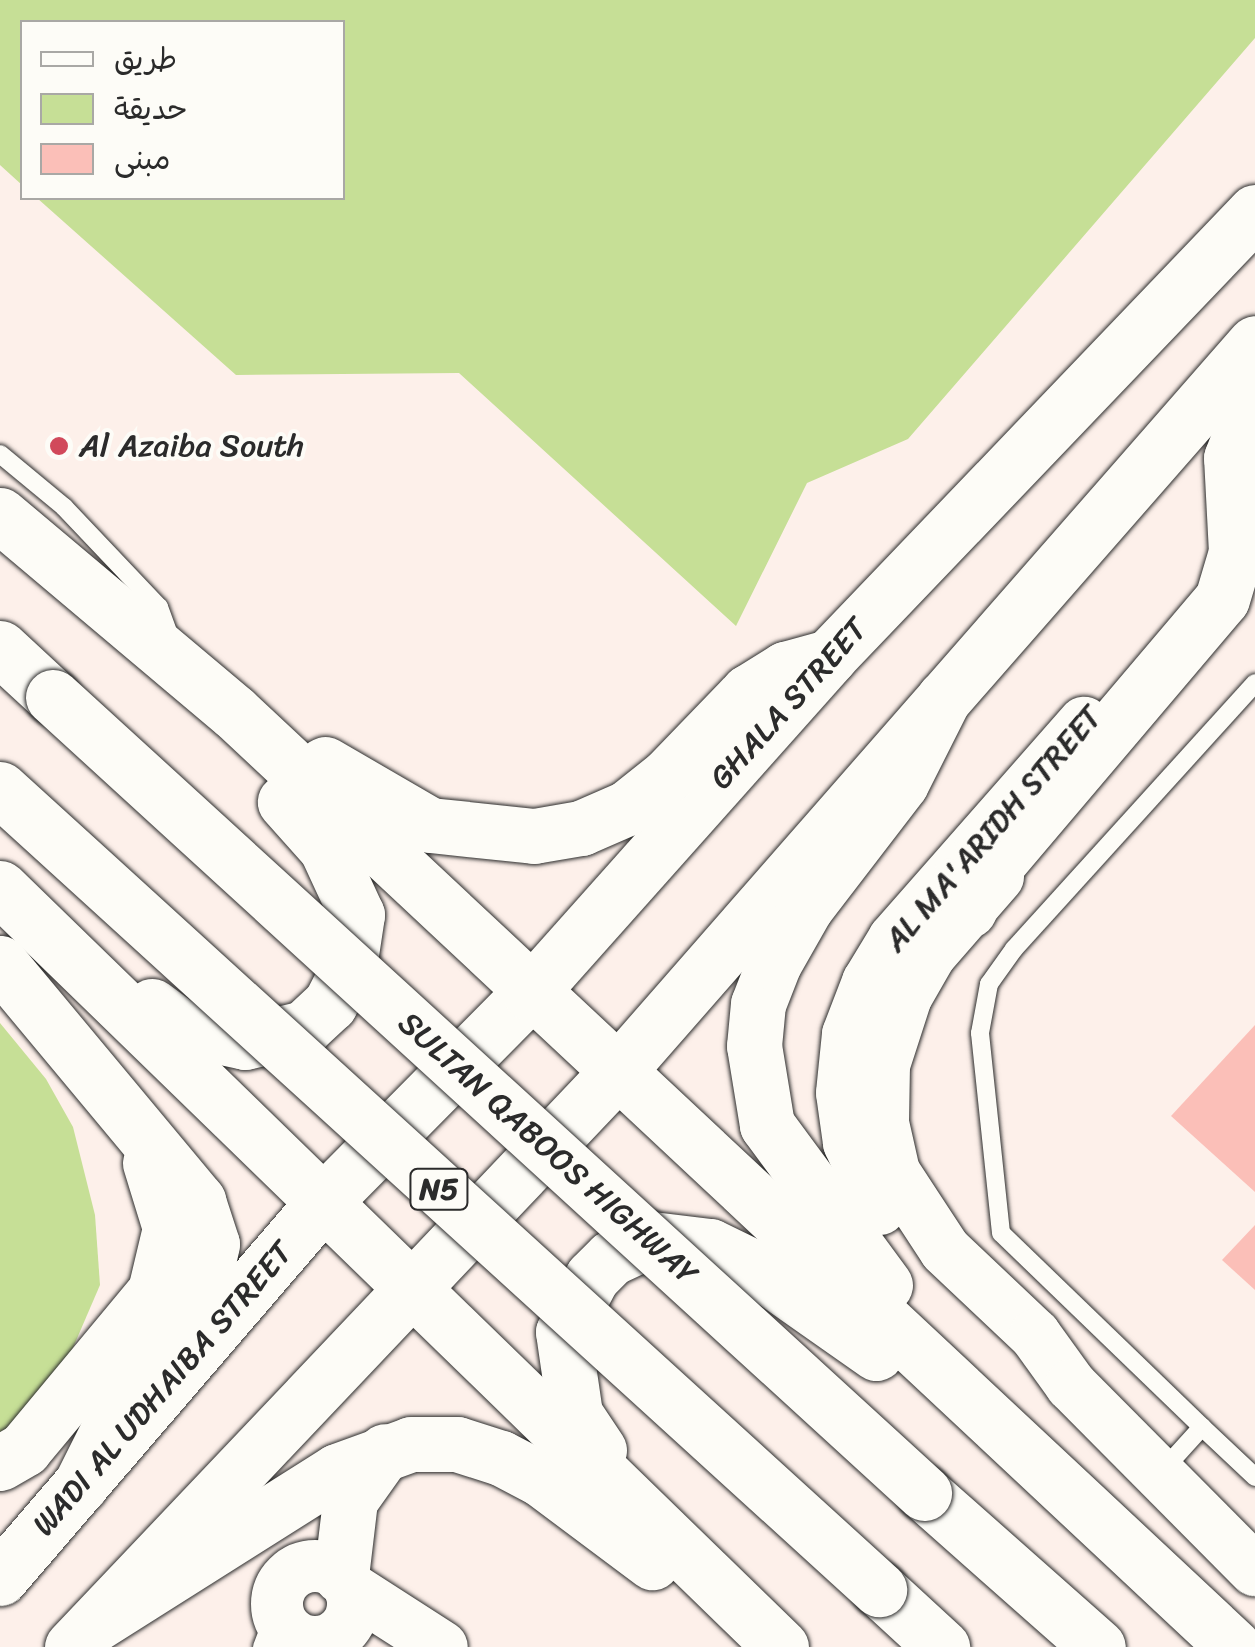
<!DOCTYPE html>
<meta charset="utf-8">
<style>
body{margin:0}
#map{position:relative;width:1255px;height:1647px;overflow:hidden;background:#fdf0ea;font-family:Sriracha,"Playpen Sans Arabic",sans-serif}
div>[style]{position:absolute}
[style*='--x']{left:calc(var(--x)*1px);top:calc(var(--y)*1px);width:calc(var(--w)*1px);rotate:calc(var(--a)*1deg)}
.green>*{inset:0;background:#c6df96}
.building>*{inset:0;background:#fbbfb8}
.roads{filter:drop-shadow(0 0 2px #2b2b2b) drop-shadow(0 0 2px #2b2b2b)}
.lane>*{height:18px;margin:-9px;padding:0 9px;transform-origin:9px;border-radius:9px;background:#fdfcf7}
.secondary>*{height:52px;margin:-26px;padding:0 26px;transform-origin:26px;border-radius:26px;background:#fdfcf7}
.secondary>.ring{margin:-26px;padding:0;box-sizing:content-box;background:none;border:52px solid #fdfcf7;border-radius:50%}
.primary>*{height:55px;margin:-27.5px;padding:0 27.5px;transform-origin:27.5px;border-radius:27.5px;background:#fdfcf7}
.highway>*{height:55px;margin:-27.5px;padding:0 27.5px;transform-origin:27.5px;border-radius:27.5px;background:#fdfcf7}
.bridges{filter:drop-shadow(0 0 2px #2b2b2b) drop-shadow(0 0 2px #2b2b2b)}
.highway-bridge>*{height:55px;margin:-27.5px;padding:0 27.5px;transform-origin:27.5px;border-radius:27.5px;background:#fdfcf7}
.dots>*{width:28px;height:28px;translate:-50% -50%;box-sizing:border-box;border:5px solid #fdfcf7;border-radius:50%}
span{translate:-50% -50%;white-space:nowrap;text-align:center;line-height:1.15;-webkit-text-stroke:8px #fdfcf7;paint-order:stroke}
.shield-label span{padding:2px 8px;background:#fdfcf7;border:2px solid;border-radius:8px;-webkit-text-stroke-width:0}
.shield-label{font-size:30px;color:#2b2b2b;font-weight:700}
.poi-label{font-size:32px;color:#2b2b2b}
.left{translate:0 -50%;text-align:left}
.street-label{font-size:32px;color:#2b2b2b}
.legend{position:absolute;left:20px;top:20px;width:325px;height:180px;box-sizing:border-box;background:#fdfcf7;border:2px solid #a9a8a5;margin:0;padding:12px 18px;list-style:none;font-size:30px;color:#2b2b2b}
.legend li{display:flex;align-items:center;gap:20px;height:50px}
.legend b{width:50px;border:2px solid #a9a8a5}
</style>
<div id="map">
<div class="green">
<div style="clip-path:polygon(0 0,1255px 0,1255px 38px,908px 439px,807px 483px,736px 626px,459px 373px,236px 375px,37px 198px,342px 198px,342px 22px,22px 22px,22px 185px,0 165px)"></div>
<div style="clip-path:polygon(0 1023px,46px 1079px,73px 1127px,95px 1215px,100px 1285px,72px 1350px,0 1439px)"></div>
</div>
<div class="building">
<div style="clip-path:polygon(1255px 1025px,1255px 1192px,1171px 1116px)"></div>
<div style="clip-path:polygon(1255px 1225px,1255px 1290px,1222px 1260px)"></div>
</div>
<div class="roads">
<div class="lane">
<div style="--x:0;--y:454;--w:83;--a:39.6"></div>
<div style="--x:64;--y:507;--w:138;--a:46.5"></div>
<div style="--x:159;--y:607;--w:33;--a:70"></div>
<div style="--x:1202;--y:1427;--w:73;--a:43.3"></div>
<div style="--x:1163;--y:1470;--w:58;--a:-47.8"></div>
<div style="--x:1202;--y:1427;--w:279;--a:-136"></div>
<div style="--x:1001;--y:1233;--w:201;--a:-96"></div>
<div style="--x:980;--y:1033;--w:50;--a:-79.6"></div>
<div style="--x:989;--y:984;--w:43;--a:-54.5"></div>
<div style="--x:1014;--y:949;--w:359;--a:-47.8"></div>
<div style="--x:262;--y:1647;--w:42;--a:-69"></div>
<div style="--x:306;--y:1647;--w:10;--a:-29"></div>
</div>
<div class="secondary">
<div style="--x:998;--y:877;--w:103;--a:131.1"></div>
<div style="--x:930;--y:955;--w:48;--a:119.7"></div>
<div style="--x:906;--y:997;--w:71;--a:107.9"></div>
<div style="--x:884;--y:1065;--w:58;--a:91"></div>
<div style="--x:883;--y:1123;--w:50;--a:77.3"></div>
<div style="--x:894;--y:1172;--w:93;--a:56.8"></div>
<div style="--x:945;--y:1250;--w:124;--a:43.4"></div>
<div style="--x:1035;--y:1335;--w:62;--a:54.2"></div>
<div style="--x:1071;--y:1385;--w:261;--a:45.2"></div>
<div style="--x:880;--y:1209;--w:73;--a:-115.2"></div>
<div style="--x:849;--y:1143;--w:50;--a:-98"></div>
<div style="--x:842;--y:1093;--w:59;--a:-84.2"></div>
<div style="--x:848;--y:1034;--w:56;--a:-69"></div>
<div style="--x:868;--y:982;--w:50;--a:-58.8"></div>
<div style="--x:894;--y:939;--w:288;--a:-48.7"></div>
<div class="ring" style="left:277px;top:1566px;width:24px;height:24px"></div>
<div style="--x:350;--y:1588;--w:109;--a:32.7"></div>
</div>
<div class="primary">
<div style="--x:969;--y:910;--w:30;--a:-66"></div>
<div style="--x:981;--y:883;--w:372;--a:-49.7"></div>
<div style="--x:1222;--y:599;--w:49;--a:-73.4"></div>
<div style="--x:1236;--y:552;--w:94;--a:-93"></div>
<div style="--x:1231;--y:458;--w:66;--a:-68.5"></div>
<div style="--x:0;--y:1578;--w:500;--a:-49.3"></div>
<div style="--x:326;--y:1199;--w:290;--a:-45.3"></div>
<div style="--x:530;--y:993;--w:450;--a:-48.3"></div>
<div style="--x:829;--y:657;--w:616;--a:-46.25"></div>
<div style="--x:72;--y:1647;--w:794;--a:-46.53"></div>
<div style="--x:618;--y:1071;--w:967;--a:-48.81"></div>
</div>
<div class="highway">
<div style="--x:0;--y:515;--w:306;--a:40.1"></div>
<div style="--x:234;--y:712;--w:1369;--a:43.08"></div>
<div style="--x:0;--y:648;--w:72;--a:42.8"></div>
<div style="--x:325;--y:764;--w:121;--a:30.2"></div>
<div style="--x:430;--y:825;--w:105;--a:6"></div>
<div style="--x:534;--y:836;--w:48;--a:-9.7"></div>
<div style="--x:581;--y:828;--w:50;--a:-23.5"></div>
<div style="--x:627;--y:808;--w:51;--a:-38.7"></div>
<div style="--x:667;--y:776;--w:117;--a:-46"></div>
<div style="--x:748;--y:692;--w:44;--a:-31.9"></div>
<div style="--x:785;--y:669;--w:46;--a:-15.3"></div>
<div style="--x:0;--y:888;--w:1089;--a:44.18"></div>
<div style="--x:0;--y:963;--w:310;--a:50.2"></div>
<div style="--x:198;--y:1201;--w:45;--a:72"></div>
<div style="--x:212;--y:1244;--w:42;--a:102.4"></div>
<div style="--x:203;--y:1285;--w:32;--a:118"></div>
<div style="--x:188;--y:1313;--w:115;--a:126.2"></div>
<div style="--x:120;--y:1406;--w:89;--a:116.6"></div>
<div style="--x:152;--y:1006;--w:39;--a:36"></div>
<div style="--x:184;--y:1029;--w:62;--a:12"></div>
<div style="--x:245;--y:1042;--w:61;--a:-13.3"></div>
<div style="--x:304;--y:1028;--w:35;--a:-43"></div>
<div style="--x:330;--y:1004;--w:42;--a:-62.8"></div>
<div style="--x:349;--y:967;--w:53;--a:-81.3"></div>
<div style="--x:357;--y:915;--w:74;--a:-114.8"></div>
<div style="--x:326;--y:848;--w:62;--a:-131.7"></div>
<div style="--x:885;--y:1285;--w:199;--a:-126.4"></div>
<div style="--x:767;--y:1125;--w:80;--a:-99.3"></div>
<div style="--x:754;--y:1046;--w:42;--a:-84.6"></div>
<div style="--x:758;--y:1004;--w:44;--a:-68.7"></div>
<div style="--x:774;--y:963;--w:64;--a:-60.3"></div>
<div style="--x:806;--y:907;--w:156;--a:-52.5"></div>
<div style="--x:901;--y:783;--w:95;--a:-63.2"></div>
<div style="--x:599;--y:1450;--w:43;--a:-123.7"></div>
<div style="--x:575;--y:1414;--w:83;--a:-98.3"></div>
<div style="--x:563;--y:1332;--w:62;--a:-62.2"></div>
<div style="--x:592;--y:1277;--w:27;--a:-45"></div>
<div style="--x:611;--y:1258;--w:45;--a:-24.9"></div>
<div style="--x:652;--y:1239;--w:58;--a:6.9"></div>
<div style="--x:710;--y:1246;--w:50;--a:26.1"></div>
<div style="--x:755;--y:1268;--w:148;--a:35.1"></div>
<div style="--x:0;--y:1463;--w:28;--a:-30"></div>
<div style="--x:24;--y:1449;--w:205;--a:-50.3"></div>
<div style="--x:155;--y:1291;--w:65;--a:-76.6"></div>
<div style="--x:170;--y:1228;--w:68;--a:-107.1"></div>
<div style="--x:924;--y:1493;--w:232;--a:41.5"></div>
<div style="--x:341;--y:1576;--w:77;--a:-83.2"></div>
<div style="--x:350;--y:1500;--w:60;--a:-54.5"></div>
<div style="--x:879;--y:1589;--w:86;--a:42.6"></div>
<div style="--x:95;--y:1624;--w:286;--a:-32.3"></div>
<div style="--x:337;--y:1471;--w:79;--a:-20"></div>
<div style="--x:411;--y:1444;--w:46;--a:0"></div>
<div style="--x:457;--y:1444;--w:46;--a:17.7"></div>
<div style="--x:501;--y:1458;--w:45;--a:27.7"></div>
<div style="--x:541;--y:1479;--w:139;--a:36.8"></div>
</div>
</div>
<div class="bridges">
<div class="highway-bridge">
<div style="--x:53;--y:697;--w:1180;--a:42.42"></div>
<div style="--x:0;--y:789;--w:1189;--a:42.31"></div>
</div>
</div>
<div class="dots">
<div style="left:59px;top:446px;background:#d1495b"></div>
</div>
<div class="shield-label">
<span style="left:439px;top:1189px">N5</span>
</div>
<div class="poi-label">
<span class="left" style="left:79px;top:446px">Al Azaiba South</span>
</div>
<div class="street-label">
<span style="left:789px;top:704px;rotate:-48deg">GHALA STREET</span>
<span style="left:993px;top:829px;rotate:-49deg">AL MA'ARIDH STREET</span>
<span style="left:548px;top:1149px;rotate:42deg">SULTAN QABOOS HIGHWAY</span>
<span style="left:163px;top:1389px;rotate:-49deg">WADI AL UDHAIBA STREET</span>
</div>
<ul class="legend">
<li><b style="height:12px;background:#fdfcf7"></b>طريق</li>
<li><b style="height:28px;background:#c6df96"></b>حديقة</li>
<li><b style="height:28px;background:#fbbfb8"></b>مبنى</li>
</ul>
</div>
